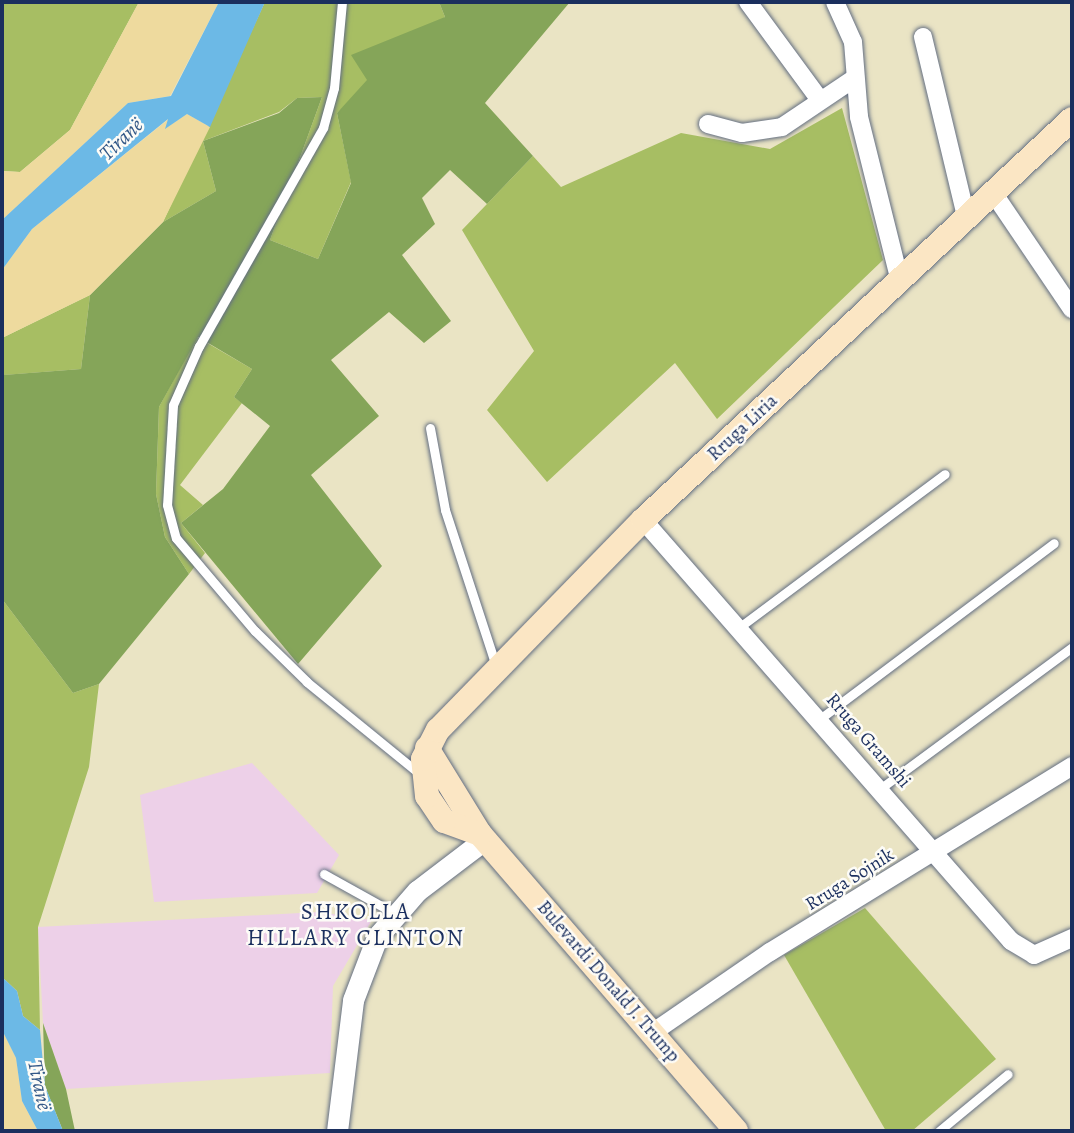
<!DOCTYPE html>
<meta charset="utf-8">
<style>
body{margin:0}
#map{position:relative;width:1074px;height:1133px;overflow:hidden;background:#eae4c4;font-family:Alegreya,serif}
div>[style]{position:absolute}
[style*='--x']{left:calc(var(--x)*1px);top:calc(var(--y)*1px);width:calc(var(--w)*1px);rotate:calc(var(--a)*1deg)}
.built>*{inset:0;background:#edd0e8}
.green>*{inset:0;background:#a7be63}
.forest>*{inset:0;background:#85a559}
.sand>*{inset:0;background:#eeda9e}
.water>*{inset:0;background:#6cb9e6}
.roads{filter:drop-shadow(0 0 2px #636e82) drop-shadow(0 0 2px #636e82)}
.service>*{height:9px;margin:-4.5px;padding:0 4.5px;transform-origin:4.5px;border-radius:4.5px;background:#fff}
.minor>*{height:18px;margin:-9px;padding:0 9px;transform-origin:9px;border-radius:9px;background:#fff}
.tertiary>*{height:21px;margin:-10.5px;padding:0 10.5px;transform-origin:10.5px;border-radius:10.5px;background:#fff}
.secondary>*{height:24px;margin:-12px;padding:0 12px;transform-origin:12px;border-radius:12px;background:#fbe6c4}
span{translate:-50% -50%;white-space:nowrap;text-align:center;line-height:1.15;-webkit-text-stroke:5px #fdfcf7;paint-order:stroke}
.street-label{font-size:19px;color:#1b2f5e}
.water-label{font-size:21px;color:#335887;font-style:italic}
.quarter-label{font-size:23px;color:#1b2f5e;letter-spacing:2px}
.frame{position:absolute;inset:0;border:4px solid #1b2f5e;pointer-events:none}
</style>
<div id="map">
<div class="built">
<div style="clip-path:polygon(252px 763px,339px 855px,317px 893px,154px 902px,140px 795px)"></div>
<div style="clip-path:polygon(319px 912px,372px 920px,333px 986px,330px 1073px,66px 1089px,43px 1023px,38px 927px)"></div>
</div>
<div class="green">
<div style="clip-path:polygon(2px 2px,139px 2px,70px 130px,20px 172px,2px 171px)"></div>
<div style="clip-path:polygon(265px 2px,439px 2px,445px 17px,337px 113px,351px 182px,318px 259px,270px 240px,322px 97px,297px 98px,279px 112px,203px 141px,216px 191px,163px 222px)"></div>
<div style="clip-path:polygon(842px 108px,883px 260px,717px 419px,675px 363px,547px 482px,487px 410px,534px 351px,462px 230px,533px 156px,561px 187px,681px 133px,770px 149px)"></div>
<div style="clip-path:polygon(90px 295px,81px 369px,4px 375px,2px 382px,2px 338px)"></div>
<div style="clip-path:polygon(197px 337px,252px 369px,234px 397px,242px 403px,180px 485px,203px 505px,181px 523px,205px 553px,189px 574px,165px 537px,156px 494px,159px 407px)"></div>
<div style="clip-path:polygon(2px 599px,73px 693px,99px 684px,89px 767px,38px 927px,40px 1030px,23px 1016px,17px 991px,2px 977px)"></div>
<div style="clip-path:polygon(865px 908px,996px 1059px,912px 1131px,886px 1131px,784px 955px)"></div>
</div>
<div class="forest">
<div style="clip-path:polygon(439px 2px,570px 2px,485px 103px,533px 156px,487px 204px,450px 170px,422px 198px,435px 224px,402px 255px,451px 321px,424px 343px,389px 312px,331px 360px,379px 416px,311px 475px,382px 566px,298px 664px,181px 523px,223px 489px,270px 426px,234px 397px,252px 369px,198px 337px,159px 407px,156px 494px,165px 537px,189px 574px,99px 684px,73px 693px,2px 599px,3px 375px,81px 369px,90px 295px,163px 222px,216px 191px,203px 141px,279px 113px,297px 98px,322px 97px,270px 240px,318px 259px,351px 183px,337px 113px,367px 80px,351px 55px,445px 17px)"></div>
<div style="clip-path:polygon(43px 1023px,66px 1089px,75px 1131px,63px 1131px,45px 1086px)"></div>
</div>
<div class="sand">
<div style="clip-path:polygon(139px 2px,219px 2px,170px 96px,128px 103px,2px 220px,2px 171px,20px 172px,70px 130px)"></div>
<div style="clip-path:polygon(187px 114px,210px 127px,163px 222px,90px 295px,2px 338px,2px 270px,32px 229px,170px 118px,166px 128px)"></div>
<div style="clip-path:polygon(2px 1030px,16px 1058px,22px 1101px,38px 1131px,2px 1131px)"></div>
</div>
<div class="water">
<div style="clip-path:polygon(219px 2px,265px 2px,210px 127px,187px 114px,165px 129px,168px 119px,32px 229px,2px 270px,2px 220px,128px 103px,171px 96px)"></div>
<div style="clip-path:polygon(2px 977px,17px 991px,23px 1016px,40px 1030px,45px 1086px,63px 1131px,38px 1131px,22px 1101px,16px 1058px,2px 1030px)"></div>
</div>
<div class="roads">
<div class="service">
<div style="--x:342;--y:2;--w:86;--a:95.3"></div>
<div style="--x:334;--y:88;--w:41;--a:105.4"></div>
<div style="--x:323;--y:128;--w:251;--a:119.6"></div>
<div style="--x:199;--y:346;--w:64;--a:113.8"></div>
<div style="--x:173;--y:405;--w:100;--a:93.4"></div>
<div style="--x:167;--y:505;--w:34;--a:75"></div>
<div style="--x:176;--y:538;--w:122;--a:49.7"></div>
<div style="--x:255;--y:631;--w:73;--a:44.4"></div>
<div style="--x:307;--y:682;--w:146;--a:39.2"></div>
<div style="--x:430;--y:428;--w:83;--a:79.6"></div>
<div style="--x:445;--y:510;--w:164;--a:71.9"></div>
<div style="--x:741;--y:626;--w:254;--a:-36.7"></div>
<div style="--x:821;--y:718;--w:291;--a:-36.9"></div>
<div style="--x:881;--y:788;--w:237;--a:-36.4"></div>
<div style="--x:324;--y:874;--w:80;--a:29.1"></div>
<div style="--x:939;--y:1131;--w:89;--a:-39.6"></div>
</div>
<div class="minor">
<div style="--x:748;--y:2;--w:122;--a:53.7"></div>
<div style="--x:835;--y:2;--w:44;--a:65.8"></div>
<div style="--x:853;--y:42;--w:75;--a:85.4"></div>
<div style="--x:859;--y:117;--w:170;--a:76"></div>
<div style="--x:923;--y:37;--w:188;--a:76.5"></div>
<div style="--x:708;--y:124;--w:35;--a:15"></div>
<div style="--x:742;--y:133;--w:40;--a:-8.5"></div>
<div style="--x:782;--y:127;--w:88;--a:-33.9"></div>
<div style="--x:994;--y:194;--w:139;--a:55.9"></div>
<div style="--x:643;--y:520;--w:559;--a:48.84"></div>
<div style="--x:1011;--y:941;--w:27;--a:31"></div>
<div style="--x:1034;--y:955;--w:42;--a:-24.1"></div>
<div style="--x:652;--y:1033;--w:143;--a:-34.5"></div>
<div style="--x:770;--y:952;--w:355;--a:-31.6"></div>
</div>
<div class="tertiary">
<div style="--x:337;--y:1131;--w:132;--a:-83"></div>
<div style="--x:353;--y:1000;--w:67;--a:-69.1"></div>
<div style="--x:377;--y:937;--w:61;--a:-49"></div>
<div style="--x:417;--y:891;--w:84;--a:-37.3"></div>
</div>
<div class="secondary">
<div style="--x:427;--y:748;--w:101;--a:58.4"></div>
<div style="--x:480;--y:834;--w:392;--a:49.2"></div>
<div style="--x:480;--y:834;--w:38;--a:-160"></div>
<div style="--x:444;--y:821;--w:30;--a:-124"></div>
<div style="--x:427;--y:796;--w:37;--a:-96"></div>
<div style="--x:423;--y:759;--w:33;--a:-63"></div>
<div style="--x:438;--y:730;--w:293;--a:-45.7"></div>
<div style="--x:643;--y:520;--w:587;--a:-43.07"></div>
</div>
</div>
<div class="street-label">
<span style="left:743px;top:428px;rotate:-43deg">Rruga Liria</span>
<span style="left:868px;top:741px;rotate:49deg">Rruga Gramshi</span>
<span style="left:850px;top:880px;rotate:-32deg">Rruga Sojnik</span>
<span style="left:608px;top:982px;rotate:49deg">Bulevardi Donald J. Trump</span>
</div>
<div class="water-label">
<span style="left:121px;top:139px;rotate:-44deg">Tiranë</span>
<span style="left:40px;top:1085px;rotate:78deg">Tiranë</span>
</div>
<div class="quarter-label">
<span style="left:356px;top:925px">SHKOLLA<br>HILLARY CLINTON</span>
</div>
<div class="frame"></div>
</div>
